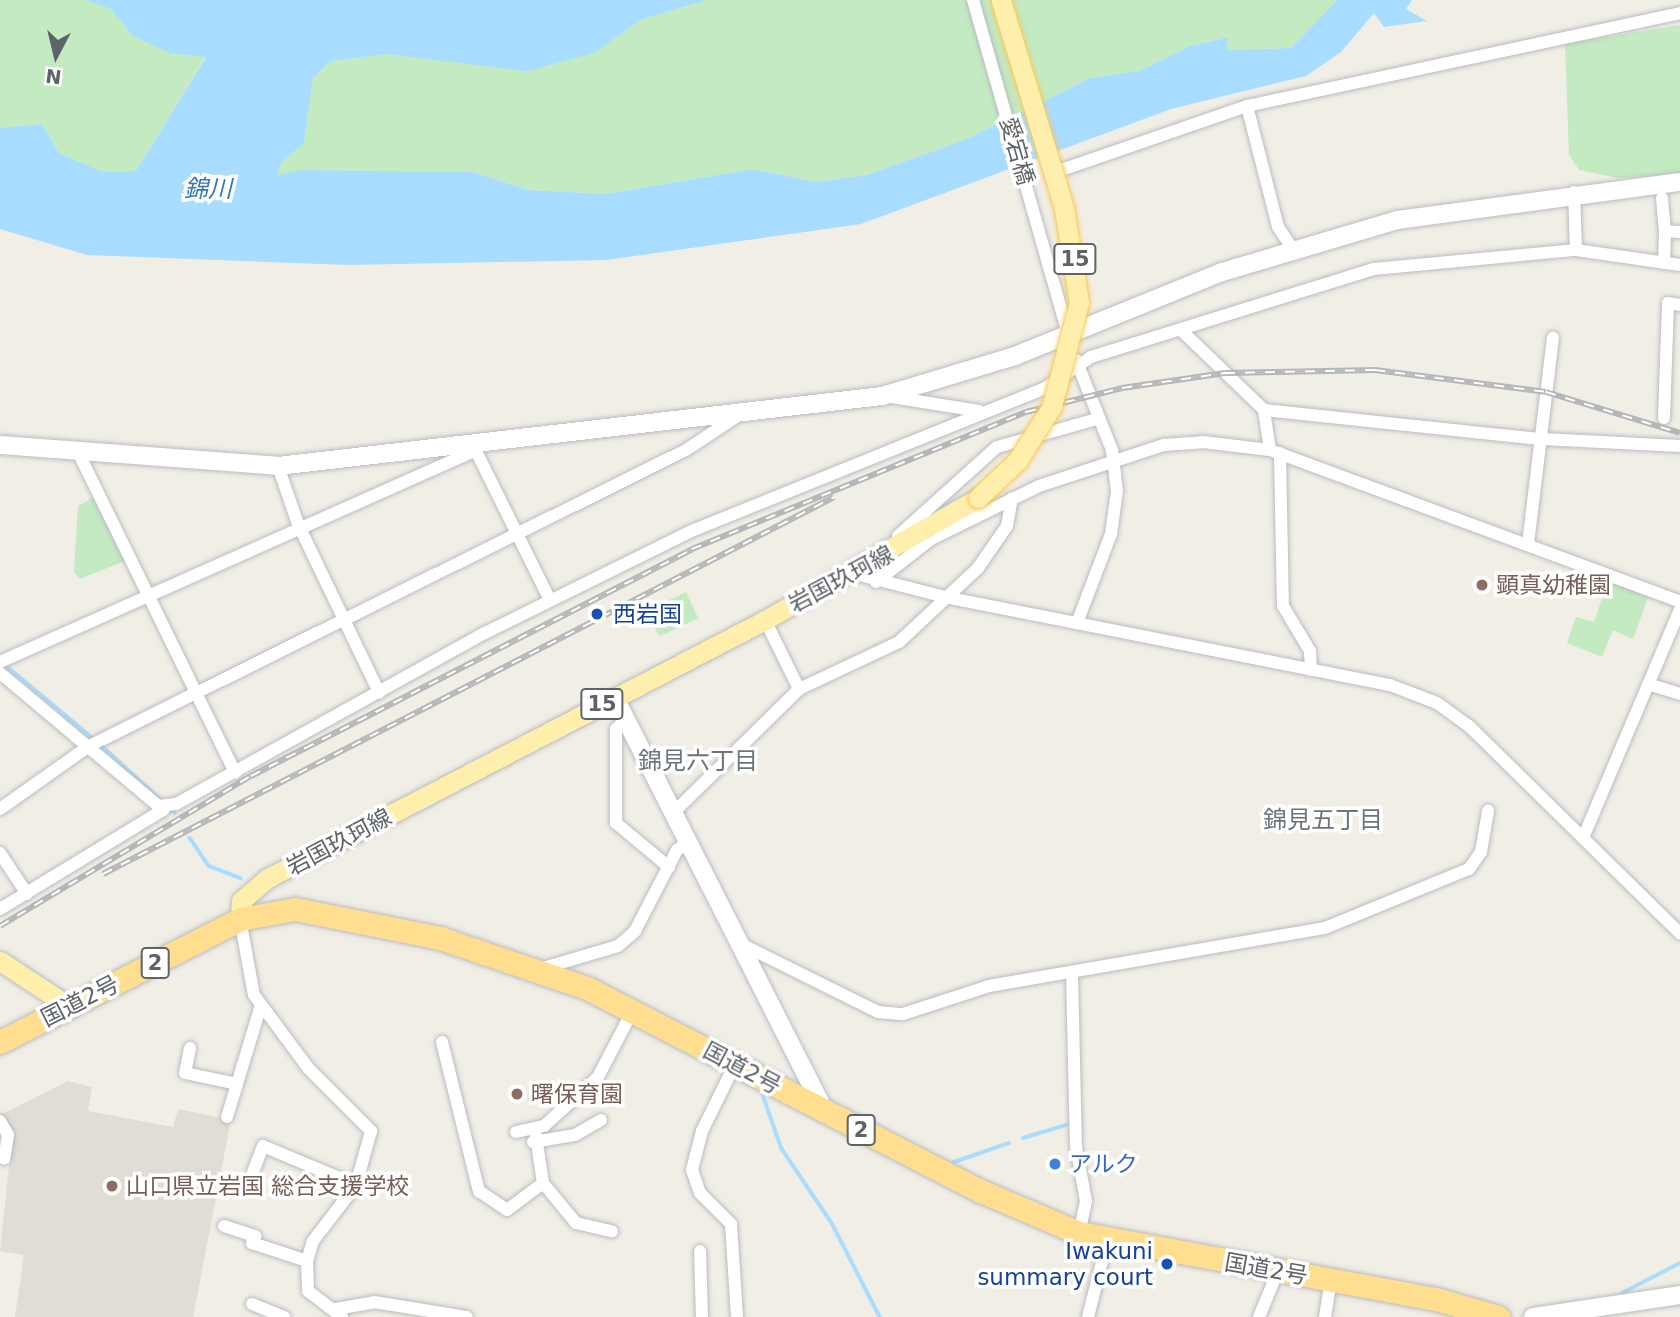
<!DOCTYPE html>
<meta charset="utf-8">
<style>
body{margin:0}
#map{position:relative;width:1680px;height:1317px;overflow:hidden;background:#f1eee6;font-family:"DejaVu Sans","Noto Sans JP",sans-serif}
div>[style]{position:absolute}
[style*='--x']{left:calc(var(--x)*1px);top:calc(var(--y)*1px);width:calc(var(--w)*1px);rotate:calc(var(--a)*1deg)}
.education>*{inset:0;background:#e1ddd5}
.green>*{inset:0;background:#c3eac1;transform-origin:0 0}
.water>*{inset:0;background:#a8ddff}
.stream>*{height:3.5px;margin:-1.75px;padding:0 1.75px;transform-origin:1.75px;border-radius:1.75px;background:#a8ddff}
.roads{filter:drop-shadow(0 0 2px #b9bcc1) drop-shadow(0 0 2px #b9bcc1)}
.street>*{height:12px;margin:-6px;padding:0 6px;transform-origin:6px;border-radius:6px;background:#fff}
.secondary>*{height:18px;margin:-9px;padding:0 9px;transform-origin:9px;border-radius:9px;background:#fff}
.primary>*{height:19px;margin:-9.5px;padding:0 9.5px;transform-origin:9.5px;border-radius:9.5px;background:#ffefad}
.highway>*{height:23px;margin:-11.5px;padding:0 11.5px;transform-origin:11.5px;border-radius:11.5px;background:#ffde8f}
.rail>*{height:6px;margin-top:-3px;transform-origin:0;background:repeating-linear-gradient(90deg,#fff 0 10px,#b5b6b7 0 20px);box-sizing:border-box;border-block:2px solid #b5b6b7}
.bridges{filter:drop-shadow(0 0 2px #fdc753) drop-shadow(0 0 2px #fdc753)}
.primary-bridge>*{height:19px;margin:-9.5px;padding:0 9.5px;transform-origin:9.5px;border-radius:9.5px;background:#ffefad}
.dots>*{width:19px;height:19px;translate:-50% -50%;box-sizing:border-box;border:4px solid #fff;border-radius:50%}
span{translate:-50% -50%;white-space:nowrap;text-align:center;line-height:1.15;-webkit-text-stroke:7px #fff;paint-order:stroke}
.shield-label span{padding:2px 5px;background:#fff;border:2px solid;border-radius:5px;-webkit-text-stroke-width:0}
.shield-label{font-size:21px;color:#5e6368;font-weight:700}
.street-label{font-size:23px;color:#5e6368}
.education-label{font-size:23px;color:#785e54}
.left{translate:0 -50%;text-align:left}
.transit-label{font-size:23px;color:#164399}
.right{translate:-100% -50%;text-align:right}
.shop-label{font-size:23px;color:#366cbe}
.water-label{font-size:24px;color:#3878b2;font-style:italic}
.neighbourhood-label{font-size:24px;color:#6e757a}
.north{position:absolute;left:21px;top:21px;width:70px;height:70px;-webkit-text-stroke:5px #fff;paint-order:stroke;rotate:187deg;font-size:19px;font-weight:700;line-height:28px;text-align:center;color:#5e6368}
.north::after{content:'';display:block;margin:auto;width:24px;height:32px;background:#5e6368;clip-path:polygon(50% 0,100% 100%,50% 72%,0 100%)}
</style>
<div id="map">
<div class="education">
<div style="clip-path:polygon(68px 1081px,92px 1087px,88px 1111px,173px 1127px,178px 1109px,231px 1120px,193px 1317px,15px 1317px,24px 1255px,0 1251px,12px 1137px,1px 1115px)"></div>
</div>
<div class="green">
<div style="clip-path:polygon(0 0,85px 0,111px 9px,133px 36px,206px 56px,136px 171px,103px 172px,59px 153px,42px 124px,0 128px)"></div>
<div style="clip-path:polygon(707px 0,1337px 0,1291px 48px,1225px 50px,1227px 37px,1190px 46px,1139px 71px,1090px 78px,967px 139px,867px 175px,816px 182px,752px 169px,606px 194px,529px 190px,473px 172px,301px 170px,276px 177px,281px 163px,304px 143px,313px 78px,331px 61px,387px 54px,456px 59px,594px 53px,642px 19px)"></div>
<div style="clip-path:polygon(1680px 25px,1680px 174px,1617px 178px,1579px 170px,1569px 155px,1565px 44px)"></div>
<div style="clip-path:polygon(96px 496px,127px 560px,80px 579px,74px 572px,78px 506px)"></div>
<div style="clip-path:polygon(1609px 578px,1649px 595px,1633px 639px,1613px 630px,1602px 657px,1567px 643px,1576px 617px,1594px 622px)"></div>
<div style="left:686px;top:592px;width:29px;height:43px;rotate:65deg"></div>
</div>
<div class="water">
<div style="clip-path:polygon(85px 0,707px 0,642px 19px,594px 53px,527px 71px,387px 54px,331px 61px,313px 78px,304px 143px,281px 163px,277px 176px,301px 170px,473px 172px,529px 190px,606px 194px,752px 169px,816px 182px,867px 175px,967px 139px,1090px 78px,1139px 71px,1190px 46px,1228px 37px,1226px 50px,1291px 48px,1337px 0,1412px 0,1406px 9px,1427px 21px,1384px 27px,1374px 13px,1341px 52px,1306px 76px,1171px 109px,861px 224px,606px 260px,348px 265px,87px 255px,0 229px,0 128px,42px 124px,59px 153px,103px 172px,136px 171px,206px 57px,170px 53px,133px 36px,111px 9px)"></div>
</div>
<div class="stream">
<div style="--x:3;--y:663;--w:119;--a:39.9"></div>
<div style="--x:100;--y:744;--w:102;--a:42.6"></div>
<div style="--x:190;--y:838;--w:34;--a:56"></div>
<div style="--x:209;--y:866;--w:34;--a:21"></div>
<div style="--x:763;--y:1095;--w:57;--a:70.6"></div>
<div style="--x:782;--y:1149;--w:89;--a:56"></div>
<div style="--x:832;--y:1223;--w:106;--a:62.9"></div>
<div style="--x:1023;--y:1138;--w:45;--a:-16.8"></div>
<div style="--x:954;--y:1162;--w:58;--a:-19.1"></div>
<div style="--x:1622;--y:1293;--w:65;--a:-27.3"></div>
</div>
<div class="roads">
<div class="street">
<div style="--x:973;--y:0;--w:346;--a:74.1"></div>
<div style="--x:1247;--y:106;--w:125;--a:75.6"></div>
<div style="--x:1278;--y:227;--w:27;--a:56"></div>
<div style="--x:1064;--y:169;--w:194;--a:-19"></div>
<div style="--x:1247;--y:106;--w:443;--a:-12.1"></div>
<div style="--x:1574;--y:192;--w:58;--a:88"></div>
<div style="--x:1662;--y:198;--w:33;--a:85"></div>
<div style="--x:1664;--y:263;--w:32;--a:-88"></div>
<div style="--x:1665;--y:231;--w:15;--a:4"></div>
<div style="--x:1182;--y:331;--w:114;--a:43.9"></div>
<div style="--x:1264;--y:410;--w:40;--a:81.5"></div>
<div style="--x:1076;--y:360;--w:97;--a:68.2"></div>
<div style="--x:1112;--y:450;--w:41;--a:83"></div>
<div style="--x:1117;--y:491;--w:43;--a:97.9"></div>
<div style="--x:1111;--y:534;--w:95;--a:110.9"></div>
<div style="--x:886;--y:396;--w:94;--a:9.2"></div>
<div style="--x:1264;--y:410;--w:280;--a:6"></div>
<div style="--x:1542;--y:439;--w:138;--a:2.9"></div>
<div style="--x:1664;--y:418;--w:115;--a:-88"></div>
<div style="--x:1668;--y:303;--w:12;--a:9"></div>
<div style="--x:473;--y:445;--w:173;--a:63.6"></div>
<div style="--x:1280;--y:453;--w:153;--a:88.9"></div>
<div style="--x:1283;--y:606;--w:52;--a:59"></div>
<div style="--x:1310;--y:651;--w:19;--a:87"></div>
<div style="--x:79;--y:454;--w:355;--a:63.9"></div>
<div style="--x:278;--y:466;--w:61;--a:71"></div>
<div style="--x:298;--y:524;--w:187;--a:64.3"></div>
<div style="--x:898;--y:536;--w:133;--a:-42"></div>
<div style="--x:997;--y:447;--w:101;--a:-15.6"></div>
<div style="--x:1528;--y:544;--w:208;--a:-83.1"></div>
<div style="--x:852;--y:573;--w:96;--a:14.5"></div>
<div style="--x:945;--y:597;--w:454;--a:11.2"></div>
<div style="--x:1390;--y:685;--w:50;--a:21"></div>
<div style="--x:1437;--y:703;--w:39;--a:36"></div>
<div style="--x:1469;--y:726;--w:296;--a:44.5"></div>
<div style="--x:876;--y:582;--w:70;--a:-38"></div>
<div style="--x:931;--y:539;--w:120;--a:-26.1"></div>
<div style="--x:1039;--y:486;--w:132;--a:-18.2"></div>
<div style="--x:1164;--y:445;--w:39;--a:-4"></div>
<div style="--x:1203;--y:442;--w:67;--a:6.8"></div>
<div style="--x:1270;--y:450;--w:437;--a:20.3"></div>
<div style="--x:765;--y:620;--w:77;--a:63.8"></div>
<div style="--x:0;--y:662;--w:519;--a:-24"></div>
<div style="--x:0;--y:673;--w:213;--a:40"></div>
<div style="--x:163;--y:810;--w:191;--a:148.7"></div>
<div style="--x:1651;--y:685;--w:30;--a:17"></div>
<div style="--x:626;--y:718;--w:15;--a:132"></div>
<div style="--x:616;--y:729;--w:94;--a:90"></div>
<div style="--x:616;--y:823;--w:69;--a:39.7"></div>
<div style="--x:159;--y:806;--w:17;--a:-7"></div>
<div style="--x:176;--y:804;--w:353;--a:-29"></div>
<div style="--x:485;--y:633;--w:228;--a:-26.3"></div>
<div style="--x:689;--y:532;--w:384;--a:-22"></div>
<div style="--x:1045;--y:388;--w:55;--a:-34"></div>
<div style="--x:1091;--y:357;--w:296;--a:-17.3"></div>
<div style="--x:1374;--y:269;--w:203;--a:-5.4"></div>
<div style="--x:1576;--y:250;--w:105;--a:8.2"></div>
<div style="--x:0;--y:809;--w:109;--a:-35.3"></div>
<div style="--x:89;--y:746;--w:666;--a:-26.37"></div>
<div style="--x:686;--y:450;--w:67;--a:-33.5"></div>
<div style="--x:674;--y:812;--w:175;--a:-44.5"></div>
<div style="--x:799;--y:689;--w:110;--a:-25.2"></div>
<div style="--x:899;--y:642;--w:108;--a:-43.1"></div>
<div style="--x:978;--y:568;--w:51;--a:-55.4"></div>
<div style="--x:1007;--y:526;--w:28;--a:-80"></div>
<div style="--x:1583;--y:838;--w:248;--a:-67"></div>
<div style="--x:0;--y:853;--w:49;--a:56.6"></div>
<div style="--x:240;--y:919;--w:77;--a:79.6"></div>
<div style="--x:254;--y:995;--w:92;--a:53.4"></div>
<div style="--x:309;--y:1069;--w:88;--a:45"></div>
<div style="--x:371;--y:1131;--w:56;--a:105.5"></div>
<div style="--x:356;--y:1185;--w:71;--a:127.5"></div>
<div style="--x:313;--y:1241;--w:21;--a:107"></div>
<div style="--x:307;--y:1261;--w:30;--a:88"></div>
<div style="--x:308;--y:1291;--w:43;--a:37.4"></div>
<div style="--x:743;--y:945;--w:151;--a:26.4"></div>
<div style="--x:878;--y:1012;--w:25;--a:5"></div>
<div style="--x:903;--y:1014;--w:90;--a:-18"></div>
<div style="--x:989;--y:986;--w:341;--a:-9.8"></div>
<div style="--x:1325;--y:928;--w:156;--a:-22.3"></div>
<div style="--x:1469;--y:869;--w:21;--a:-55"></div>
<div style="--x:1481;--y:852;--w:42;--a:-80.3"></div>
<div style="--x:540;--y:969;--w:81;--a:-16.4"></div>
<div style="--x:618;--y:946;--w:23;--a:-41"></div>
<div style="--x:635;--y:931;--w:91;--a:-62.6"></div>
<div style="--x:677;--y:850;--w:16;--a:-35"></div>
<div style="--x:1072;--y:973;--w:174;--a:88.7"></div>
<div style="--x:1076;--y:1147;--w:55;--a:79.5"></div>
<div style="--x:1086;--y:1201;--w:33;--a:102"></div>
<div style="--x:442;--y:1042;--w:154;--a:76.1"></div>
<div style="--x:479;--y:1191;--w:34;--a:34"></div>
<div style="--x:507;--y:1210;--w:45;--a:-36.9"></div>
<div style="--x:190;--y:1048;--w:25;--a:101"></div>
<div style="--x:185;--y:1073;--w:53;--a:11.9"></div>
<div style="--x:735;--y:1064;--w:75;--a:116.2"></div>
<div style="--x:702;--y:1131;--w:40;--a:104.4"></div>
<div style="--x:692;--y:1170;--w:24;--a:71"></div>
<div style="--x:700;--y:1193;--w:44;--a:45"></div>
<div style="--x:731;--y:1224;--w:93;--a:86.3"></div>
<div style="--x:227;--y:1117;--w:117;--a:-73.1"></div>
<div style="--x:0;--y:1121;--w:16;--a:60"></div>
<div style="--x:8;--y:1135;--w:24;--a:99"></div>
<div style="--x:535;--y:1130;--w:54;--a:81.4"></div>
<div style="--x:543;--y:1183;--w:52;--a:50.5"></div>
<div style="--x:576;--y:1223;--w:37;--a:13"></div>
<div style="--x:516;--y:1132;--w:29;--a:-12"></div>
<div style="--x:544;--y:1126;--w:73;--a:-42.2"></div>
<div style="--x:598;--y:1077;--w:76;--a:-62.4"></div>
<div style="--x:533;--y:1142;--w:43;--a:-9.5"></div>
<div style="--x:575;--y:1135;--w:30;--a:-30"></div>
<div style="--x:253;--y:1172;--w:28;--a:-69"></div>
<div style="--x:263;--y:1146;--w:101;--a:22.8"></div>
<div style="--x:224;--y:1226;--w:33;--a:18"></div>
<div style="--x:255;--y:1236;--w:8;--a:113"></div>
<div style="--x:252;--y:1243;--w:58;--a:18.1"></div>
<div style="--x:700;--y:1251;--w:66;--a:88.3"></div>
<div style="--x:252;--y:1304;--w:35;--a:22"></div>
<div style="--x:336;--y:1309;--w:39;--a:-10"></div>
<div style="--x:374;--y:1302;--w:94;--a:9.2"></div>
<div style="--x:1088;--y:1317;--w:77;--a:-75.8"></div>
<div style="--x:1259;--y:1317;--w:50;--a:-67.6"></div>
<div style="--x:1325;--y:1317;--w:37;--a:-81"></div>
</div>
<div class="secondary">
<div style="--x:0;--y:445;--w:279;--a:4.3"></div>
<div style="--x:278;--y:466;--w:608;--a:-6.61"></div>
<div style="--x:882;--y:396;--w:139;--a:-16.7"></div>
<div style="--x:1015;--y:356;--w:223;--a:-22.1"></div>
<div style="--x:1222;--y:272;--w:184;--a:-16.5"></div>
<div style="--x:1398;--y:220;--w:285;--a:-7.7"></div>
<div style="--x:615;--y:698;--w:464;--a:63.1"></div>
<div style="--x:1533;--y:1317;--w:149;--a:-8.5"></div>
</div>
<div class="primary">
<div style="--x:240;--y:919;--w:18;--a:-87"></div>
<div style="--x:241;--y:901;--w:33;--a:-41"></div>
<div style="--x:266;--y:879;--w:562;--a:-27.43"></div>
<div style="--x:765;--y:620;--w:245;--a:-29.8"></div>
<div style="--x:0;--y:961;--w:84;--a:33.3"></div>
</div>
<div class="highway">
<div style="--x:0;--y:1042;--w:270;--a:-27.1"></div>
<div style="--x:240;--y:919;--w:56;--a:-10.3"></div>
<div style="--x:295;--y:909;--w:148;--a:11.3"></div>
<div style="--x:440;--y:938;--w:155;--a:18.8"></div>
<div style="--x:587;--y:988;--w:443;--a:27.3"></div>
<div style="--x:981;--y:1191;--w:107;--a:23.2"></div>
<div style="--x:1079;--y:1233;--w:363;--a:10.5"></div>
<div style="--x:1436;--y:1299;--w:65;--a:16.2"></div>
</div>
</div>
<div class="rail">
<div style="--x:103;--y:874;--w:822;--a:-27.28"></div>
<div style="--x:0;--y:926;--w:292;--a:-30.9"></div>
<div style="--x:251;--y:776;--w:496;--a:-27.2"></div>
<div style="--x:692;--y:549;--w:361;--a:-22.3"></div>
<div style="--x:1026;--y:412;--w:99;--a:-14"></div>
<div style="--x:1122;--y:388;--w:104;--a:-8.3"></div>
<div style="--x:1225;--y:373;--w:150;--a:-1.1"></div>
<div style="--x:1375;--y:370;--w:172;--a:7.3"></div>
<div style="--x:1546;--y:392;--w:140;--a:17"></div>
</div>
<div class="bridges">
<div class="primary-bridge">
<div style="--x:978;--y:498;--w:55;--a:-43.5"></div>
<div style="--x:1018;--y:460;--w:64;--a:-57.8"></div>
<div style="--x:1052;--y:406;--w:107;--a:-75.4"></div>
<div style="--x:1079;--y:302;--w:95;--a:-99.1"></div>
<div style="--x:1064;--y:208;--w:217;--a:-106.9"></div>
</div>
</div>
<div class="dots">
<div style="left:1482px;top:585px;background:#8d6e63"></div>
<div style="left:597px;top:614px;background:#1a4fb4"></div>
<div style="left:517px;top:1094px;background:#8d6e63"></div>
<div style="left:1055px;top:1164px;background:#3f7fe0"></div>
<div style="left:112px;top:1186px;background:#8d6e63"></div>
<div style="left:1167px;top:1264px;background:#1a4fb4"></div>
</div>
<div class="shield-label">
<span style="left:1075px;top:259px">15</span>
<span style="left:602px;top:704px">15</span>
<span style="left:155px;top:963px">2</span>
<span style="left:861px;top:1130px">2</span>
</div>
<div class="street-label">
<span style="left:1017px;top:151px;rotate:74deg">愛宕橋</span>
<span style="left:841px;top:579px;rotate:-28deg">岩国玖珂線</span>
<span style="left:339px;top:842px;rotate:-28deg">岩国玖珂線</span>
<span style="left:80px;top:1001px;rotate:-27deg">国道2号</span>
<span style="left:742px;top:1068px;rotate:28deg">国道2号</span>
<span style="left:1266px;top:1269px;rotate:10deg">国道2号</span>
</div>
<div class="education-label">
<span class="left" style="left:1496px;top:585px">顕真幼稚園</span>
<span class="left" style="left:531px;top:1094px">曙保育園</span>
<span class="left" style="left:126px;top:1186px">山口県立岩国 総合支援学校</span>
</div>
<div class="transit-label">
<span class="left" style="left:613px;top:614px">西岩国</span>
<span class="right" style="left:1153px;top:1264px">Iwakuni<br>summary court</span>
</div>
<div class="shop-label">
<span class="left" style="left:1069px;top:1164px">アルク</span>
</div>
<div class="water-label">
<span style="left:208px;top:190px">錦川</span>
</div>
<div class="neighbourhood-label">
<span style="left:698px;top:762px">錦見六丁目</span>
<span style="left:1323px;top:821px">錦見五丁目</span>
</div>
<div class="north">N</div>
</div>
